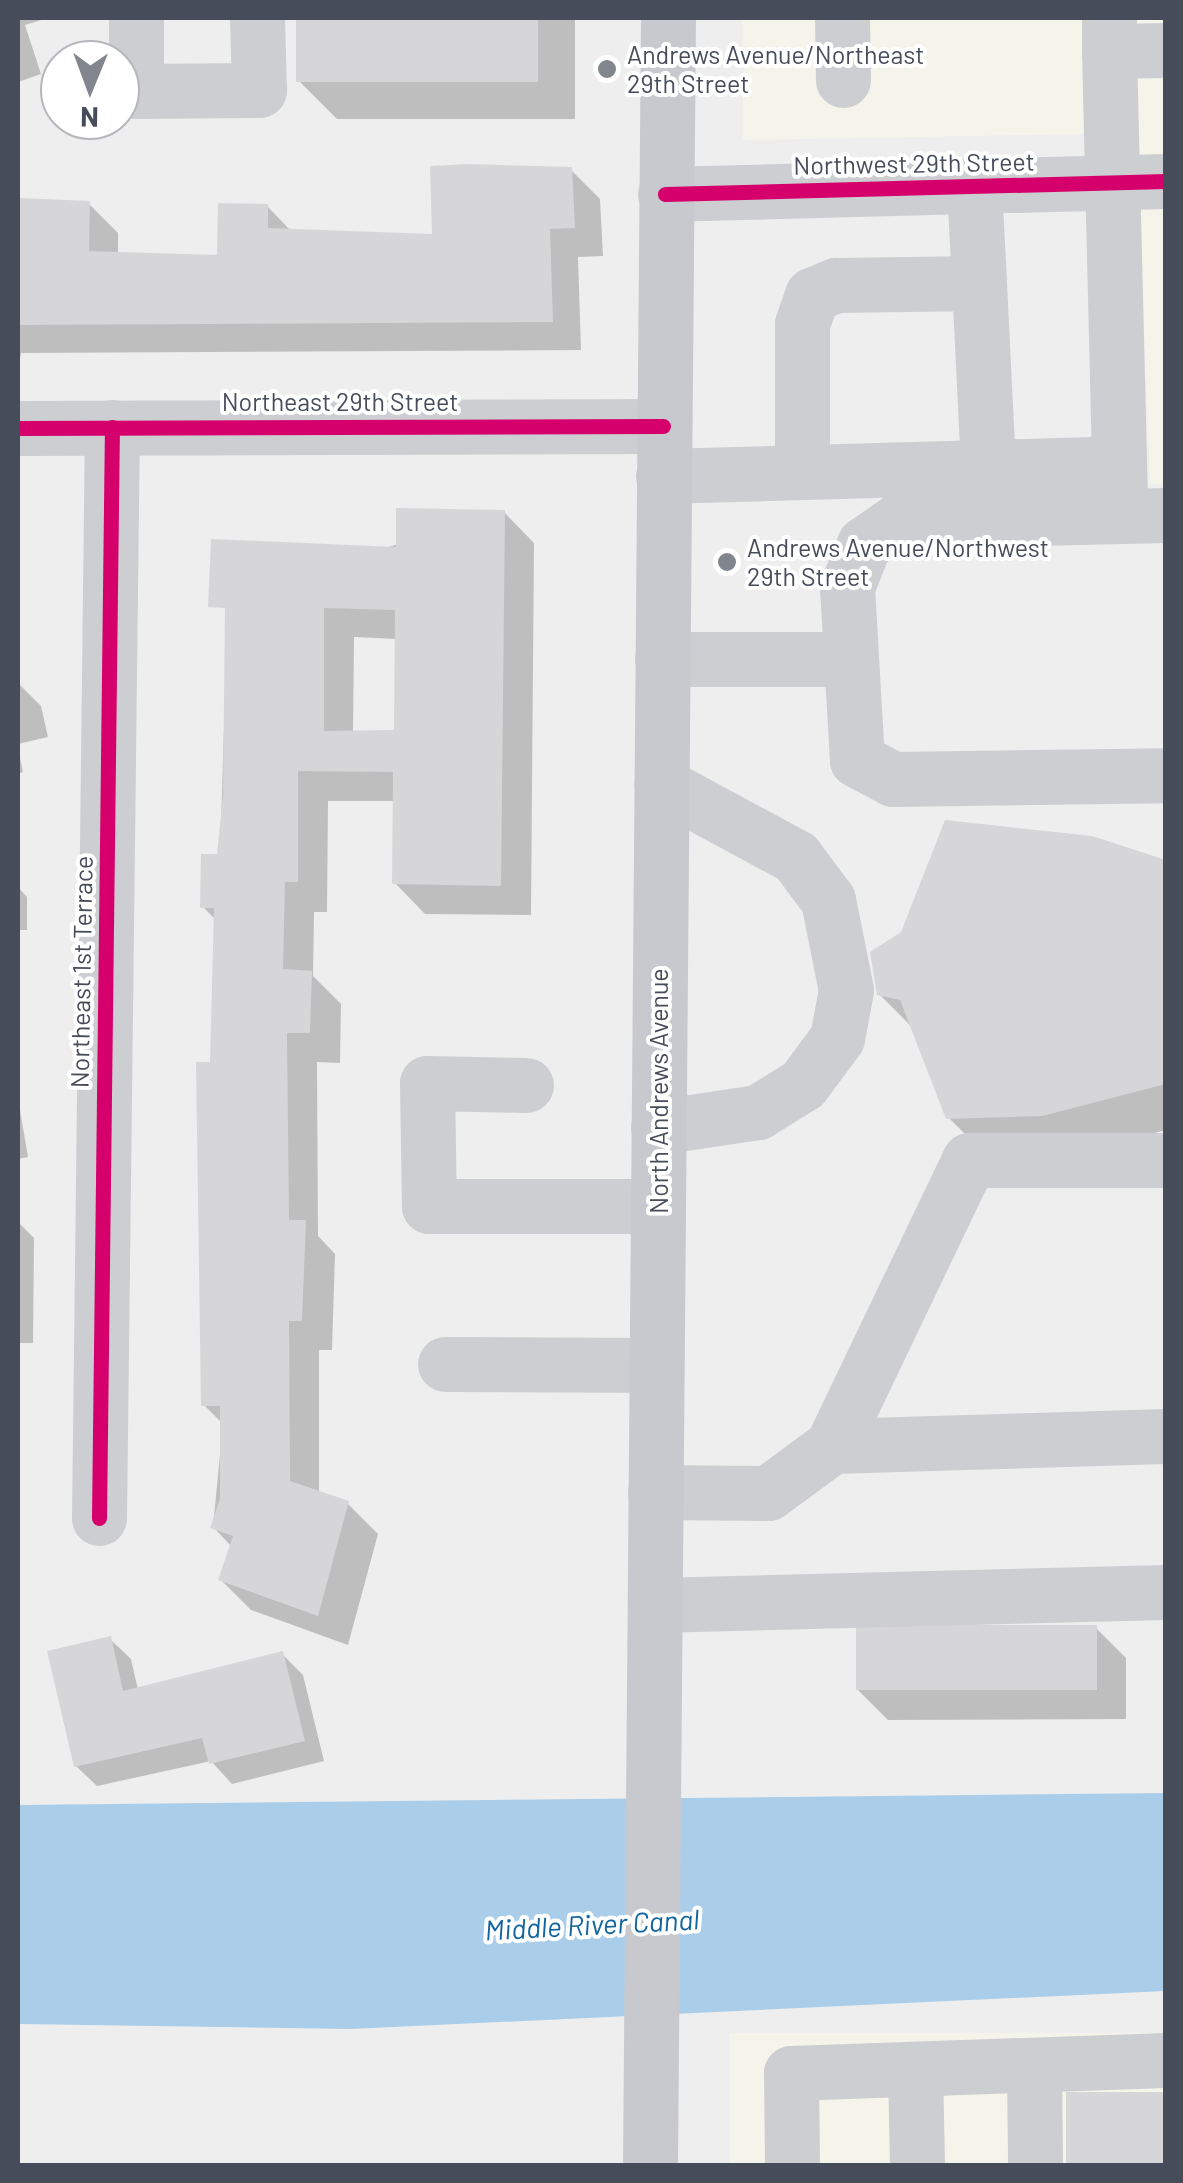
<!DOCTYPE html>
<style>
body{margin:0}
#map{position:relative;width:1183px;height:2183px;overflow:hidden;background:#efeeee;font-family:Barlow,sans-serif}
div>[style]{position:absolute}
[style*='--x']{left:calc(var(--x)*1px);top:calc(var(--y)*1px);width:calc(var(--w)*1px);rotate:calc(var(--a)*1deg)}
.commercial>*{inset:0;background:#f5f4ea;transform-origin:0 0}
.water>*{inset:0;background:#aacee9}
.shadow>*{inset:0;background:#0003}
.building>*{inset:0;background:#d6d6d8;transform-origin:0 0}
.minor>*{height:55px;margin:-27.5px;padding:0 27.5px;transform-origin:27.5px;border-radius:27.5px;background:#cdced1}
.major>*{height:55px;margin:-27.5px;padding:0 27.5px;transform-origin:27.5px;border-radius:27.5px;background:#c7c9ce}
.cycleway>*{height:15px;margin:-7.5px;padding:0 7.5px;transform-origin:7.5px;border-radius:7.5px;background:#d6006c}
.dots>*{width:28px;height:28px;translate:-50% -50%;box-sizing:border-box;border:5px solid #fff;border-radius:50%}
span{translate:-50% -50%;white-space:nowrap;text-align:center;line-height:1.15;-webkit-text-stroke:8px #fff;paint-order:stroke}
.poi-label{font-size:25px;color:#464c59}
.left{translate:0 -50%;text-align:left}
.street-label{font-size:25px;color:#464c59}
.water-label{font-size:28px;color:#13659f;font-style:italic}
.frame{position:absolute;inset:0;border:20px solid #464c59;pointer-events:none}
.north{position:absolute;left:40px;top:40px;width:100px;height:100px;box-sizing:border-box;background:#fff;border:2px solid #b5b7bd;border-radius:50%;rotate:181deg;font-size:28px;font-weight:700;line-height:40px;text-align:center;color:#464c59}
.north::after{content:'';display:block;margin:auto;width:35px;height:45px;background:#81858d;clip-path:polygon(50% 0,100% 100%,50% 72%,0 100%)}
</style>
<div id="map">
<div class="commercial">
<div style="clip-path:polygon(743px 18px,1165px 18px,1165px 484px,1150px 484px,1136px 133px,743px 140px)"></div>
<div style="left:1165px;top:2033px;width:132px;height:435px;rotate:90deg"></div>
</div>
<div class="water">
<div style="clip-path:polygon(1165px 1793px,1165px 1991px,350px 2029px,18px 2024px,18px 1805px)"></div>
</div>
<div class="shadow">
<div style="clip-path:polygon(18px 18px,48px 18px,25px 25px,41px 74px,18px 82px)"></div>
<div style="clip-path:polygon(299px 18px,575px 18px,575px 119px,337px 119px,299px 81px)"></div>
<div style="clip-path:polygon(571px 170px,600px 199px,603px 256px,578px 257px,581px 350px,21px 353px,18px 369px,18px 225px,89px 204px,118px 233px,118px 255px,220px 258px,267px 206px,292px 232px,434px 236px)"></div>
<div style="clip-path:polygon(evenodd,504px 512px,534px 543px,531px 915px,425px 914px,395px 883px,396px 801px,328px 801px,327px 912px,314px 912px,313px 976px,341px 1004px,340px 1063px,317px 1062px,318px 1236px,335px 1254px,332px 1350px,319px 1350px,319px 1494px,348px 1504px,378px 1534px,348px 1645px,251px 1610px,221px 1580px,232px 1547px,213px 1527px,223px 1424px,204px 1405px,216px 920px,203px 907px,220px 857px,228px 596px,504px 512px,354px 637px,397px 639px,396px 733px,353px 733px,354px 637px)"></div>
<div style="clip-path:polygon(18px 683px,41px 706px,48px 737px,18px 744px)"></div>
<div style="clip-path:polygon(18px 749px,23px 772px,18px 774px)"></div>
<div style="clip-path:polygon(1166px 862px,1166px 1130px,1081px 1152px,986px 1155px,948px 1117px,914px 1029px,879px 994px)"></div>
<div style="clip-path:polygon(18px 887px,27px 897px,27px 930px,18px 930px)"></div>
<div style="clip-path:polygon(18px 1098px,28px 1157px,18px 1159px)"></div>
<div style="clip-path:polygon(18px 1222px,34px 1238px,33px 1343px,18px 1343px)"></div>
<div style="clip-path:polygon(1096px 1628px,1126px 1658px,1126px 1719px,888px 1720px,858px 1690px)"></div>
<div style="clip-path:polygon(110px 1639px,131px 1659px,138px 1690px,282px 1654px,303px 1675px,324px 1761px,232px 1784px,211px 1761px,97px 1786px,76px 1766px)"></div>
</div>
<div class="building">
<div style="left:296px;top:18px;width:242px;height:64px"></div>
<div style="clip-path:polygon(469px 164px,572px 167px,575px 228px,550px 229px,553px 322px,18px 325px,20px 198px,90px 201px,89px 251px,217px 255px,218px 203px,268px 204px,268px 228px,432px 234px,430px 166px)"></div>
<div style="clip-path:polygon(evenodd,396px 508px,505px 510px,501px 886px,392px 884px,393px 772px,298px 771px,298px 882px,285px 882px,283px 969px,312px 971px,310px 1033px,287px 1033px,289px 1220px,306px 1220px,302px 1321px,289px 1321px,290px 1481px,349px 1501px,318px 1616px,218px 1580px,233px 1536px,210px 1528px,220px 1499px,220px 1406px,201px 1406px,196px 1062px,210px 1062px,214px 908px,200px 908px,201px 854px,217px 854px,223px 795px,225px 608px,208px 607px,211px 539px,396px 547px,396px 508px,324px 608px,395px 610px,394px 730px,324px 731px,324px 608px)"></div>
<div style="clip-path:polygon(945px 820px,1092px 836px,1166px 860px,1166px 1084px,1042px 1116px,946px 1119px,900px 1000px,877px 995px,870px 952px,901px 932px)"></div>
<div style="left:1097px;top:1625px;width:65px;height:241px;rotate:90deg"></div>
<div style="clip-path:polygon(111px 1636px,123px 1691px,283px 1651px,305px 1741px,209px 1764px,202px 1738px,74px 1767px,47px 1651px)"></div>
<div style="left:1166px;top:2092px;width:74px;height:100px;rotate:90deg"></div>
</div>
<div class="minor">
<div style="--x:136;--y:18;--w:73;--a:90"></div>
<div style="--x:136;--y:91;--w:123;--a:-0.5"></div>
<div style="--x:259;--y:90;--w:72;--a:-91.6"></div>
<div style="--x:842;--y:18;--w:62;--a:89.1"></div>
<div style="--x:1109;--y:18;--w:33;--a:90"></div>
<div style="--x:1109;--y:51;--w:57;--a:-1"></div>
<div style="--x:1109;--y:51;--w:465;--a:88.6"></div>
<div style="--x:974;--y:186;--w:97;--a:87"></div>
<div style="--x:665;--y:194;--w:501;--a:-1.49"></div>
<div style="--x:18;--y:428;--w:645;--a:-0.18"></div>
<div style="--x:802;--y:472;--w:148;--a:-90"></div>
<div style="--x:802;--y:324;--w:31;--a:-71"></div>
<div style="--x:812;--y:295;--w:26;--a:-23"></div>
<div style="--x:836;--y:285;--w:143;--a:-0.8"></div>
<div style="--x:979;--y:283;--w:184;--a:87.2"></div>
<div style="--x:663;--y:476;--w:455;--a:-1.6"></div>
<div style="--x:1166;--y:515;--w:269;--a:178.7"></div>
<div style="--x:897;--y:521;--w:40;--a:145.1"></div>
<div style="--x:864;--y:544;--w:46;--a:111.6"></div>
<div style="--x:847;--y:587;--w:173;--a:86.7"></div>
<div style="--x:857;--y:760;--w:41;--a:27.8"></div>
<div style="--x:893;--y:779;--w:273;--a:-0.8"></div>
<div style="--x:662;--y:659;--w:187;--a:0"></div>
<div style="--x:526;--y:1085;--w:99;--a:-178.8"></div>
<div style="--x:427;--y:1083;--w:123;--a:89.1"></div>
<div style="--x:429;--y:1206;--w:229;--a:0"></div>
<div style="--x:658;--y:1127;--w:101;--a:-8.5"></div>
<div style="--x:758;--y:1112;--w:53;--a:-31.9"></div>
<div style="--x:803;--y:1084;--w:57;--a:-53.5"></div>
<div style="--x:837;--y:1038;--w:49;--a:-79.4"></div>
<div style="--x:846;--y:990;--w:92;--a:-101.3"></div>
<div style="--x:828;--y:900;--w:54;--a:-126.7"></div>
<div style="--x:796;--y:857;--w:153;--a:-151.6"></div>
<div style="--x:445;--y:1364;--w:211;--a:0.3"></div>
<div style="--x:832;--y:1446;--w:317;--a:-64.4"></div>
<div style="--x:969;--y:1160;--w:197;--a:0"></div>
<div style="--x:655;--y:1492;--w:113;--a:0.5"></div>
<div style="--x:768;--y:1493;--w:79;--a:-36.3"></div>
<div style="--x:832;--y:1446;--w:334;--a:-1.7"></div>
<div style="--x:99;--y:1518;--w:1091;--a:-89.32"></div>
<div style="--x:655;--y:1605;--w:511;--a:-1.46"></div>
<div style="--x:1034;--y:2065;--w:101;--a:89.4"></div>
<div style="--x:915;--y:2069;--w:97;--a:88.8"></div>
<div style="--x:792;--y:2166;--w:93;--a:-90.6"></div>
<div style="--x:791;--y:2073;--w:375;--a:-2"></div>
</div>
<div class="major">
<div style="--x:650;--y:2166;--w:2148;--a:-89.52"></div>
</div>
<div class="cycleway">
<div style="--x:665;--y:194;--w:501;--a:-1.49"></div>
<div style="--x:18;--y:428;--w:645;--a:-0.18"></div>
<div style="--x:99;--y:1518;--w:1091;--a:-89.32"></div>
</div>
<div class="dots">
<div style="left:607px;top:69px;background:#81858d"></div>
<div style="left:727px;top:562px;background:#81858d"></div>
</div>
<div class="poi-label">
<span class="left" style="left:627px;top:69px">Andrews Avenue/Northeast<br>29th Street</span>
<span class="left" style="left:747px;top:562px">Andrews Avenue/Northwest<br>29th Street</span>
</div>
<div class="street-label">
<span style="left:914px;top:163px;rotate:-1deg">Northwest 29th Street</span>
<span style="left:340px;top:401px">Northeast 29th Street</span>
<span style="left:81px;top:972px;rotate:-89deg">Northeast 1st Terrace</span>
<span style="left:658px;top:1091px;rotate:-90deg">North Andrews Avenue</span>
</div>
<div class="water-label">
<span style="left:592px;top:1924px;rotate:-3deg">Middle River Canal</span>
</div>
<div class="frame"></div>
<div class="north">N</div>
</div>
